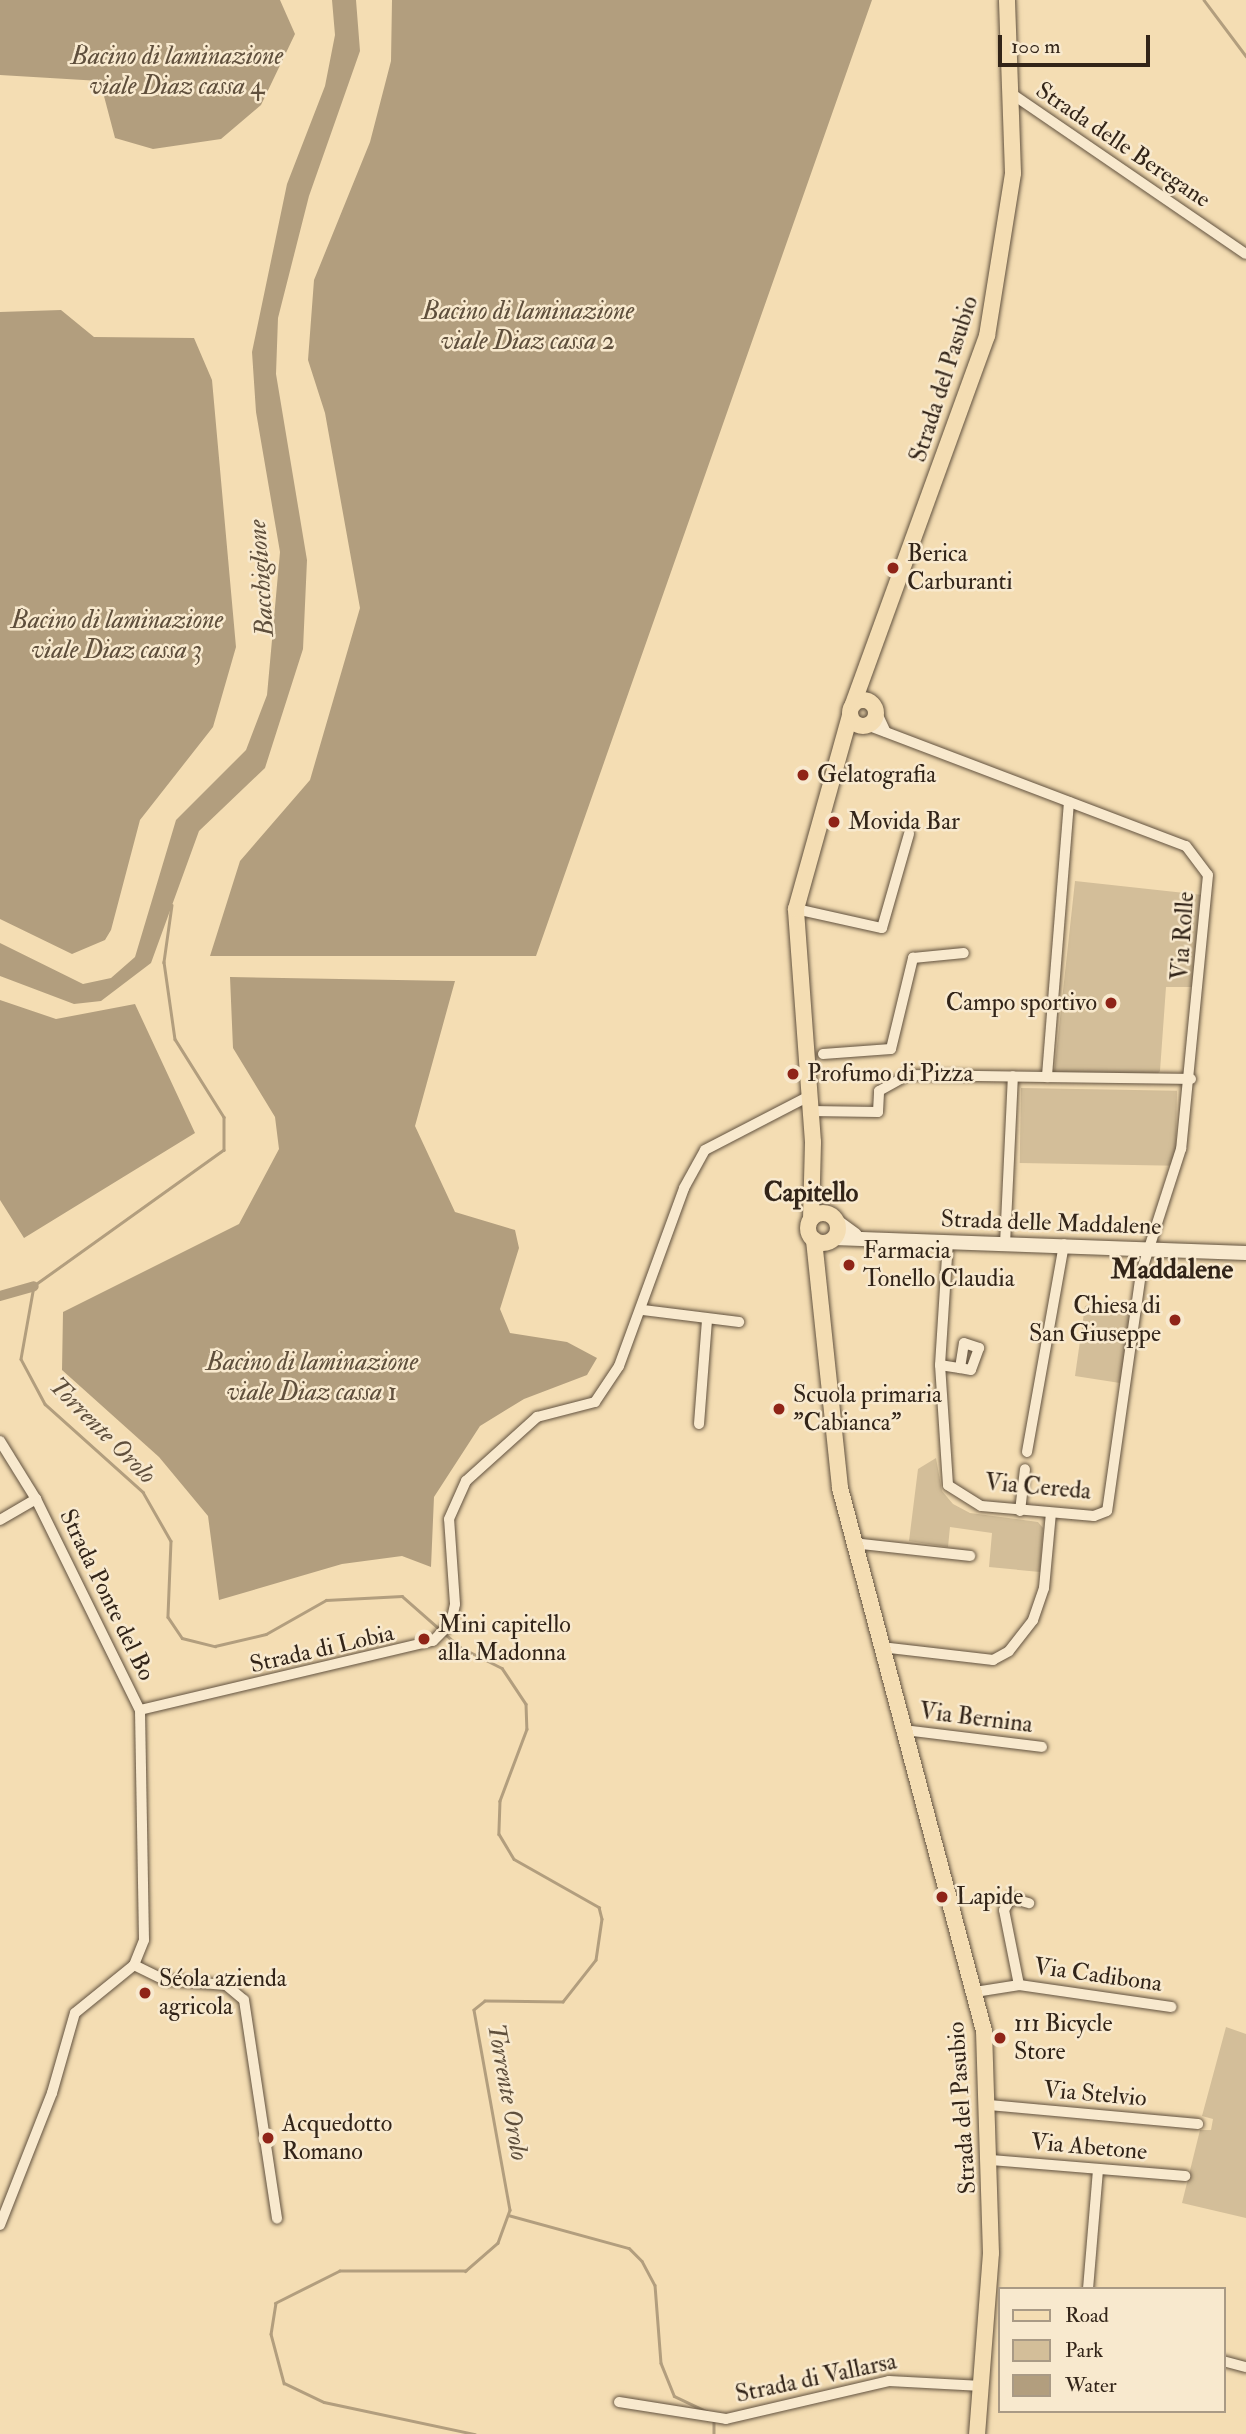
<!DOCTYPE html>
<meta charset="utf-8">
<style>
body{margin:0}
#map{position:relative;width:1246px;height:2434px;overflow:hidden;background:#f4ddb3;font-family:"IM FELL Double Pica",serif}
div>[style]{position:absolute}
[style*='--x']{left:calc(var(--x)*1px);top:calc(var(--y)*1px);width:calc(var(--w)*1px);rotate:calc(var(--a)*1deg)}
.green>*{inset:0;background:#d3be99;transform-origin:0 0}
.water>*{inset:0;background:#b29e7e}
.stream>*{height:2.5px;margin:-1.25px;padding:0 1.25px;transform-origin:1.25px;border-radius:1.25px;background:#b29e7e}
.canal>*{height:10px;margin:-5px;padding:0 5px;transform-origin:5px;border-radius:5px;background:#b29e7e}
.roads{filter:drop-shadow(0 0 2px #62523f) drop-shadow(0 0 2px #62523f)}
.street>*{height:10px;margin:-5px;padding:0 5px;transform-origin:5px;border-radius:5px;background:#f8e9ce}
.secondary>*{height:14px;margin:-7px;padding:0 7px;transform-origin:7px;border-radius:7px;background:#f8e9ce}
.primary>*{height:16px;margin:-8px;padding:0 8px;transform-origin:8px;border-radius:8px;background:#f4ddb3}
.primary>.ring{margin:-8px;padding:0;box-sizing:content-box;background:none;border:16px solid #f4ddb3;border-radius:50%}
.dots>*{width:19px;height:19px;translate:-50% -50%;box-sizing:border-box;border:4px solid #f8e9ce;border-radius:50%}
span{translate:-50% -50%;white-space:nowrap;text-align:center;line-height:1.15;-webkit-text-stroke:5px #f8e9ce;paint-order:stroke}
.street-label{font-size:24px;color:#322418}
.poi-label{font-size:24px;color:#322418}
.left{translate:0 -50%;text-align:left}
.right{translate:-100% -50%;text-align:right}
.water-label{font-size:26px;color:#5f4f3c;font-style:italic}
.neighbourhood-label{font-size:26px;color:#322418;font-weight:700}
.quarter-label{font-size:28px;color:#322418;font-weight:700}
.legend{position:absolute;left:998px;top:2287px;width:228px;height:126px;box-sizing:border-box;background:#f8e9ce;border:2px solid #a99a85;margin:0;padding:9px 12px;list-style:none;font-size:21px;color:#322418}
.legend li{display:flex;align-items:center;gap:14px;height:35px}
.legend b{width:35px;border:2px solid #a99a85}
.scale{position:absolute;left:998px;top:35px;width:152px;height:32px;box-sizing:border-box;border:4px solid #322418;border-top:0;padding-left:9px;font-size:21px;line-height:24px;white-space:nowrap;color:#322418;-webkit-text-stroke:5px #f8e9ce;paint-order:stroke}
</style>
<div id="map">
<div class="green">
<div style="clip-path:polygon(1075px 881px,1203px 895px,1193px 987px,1166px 987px,1160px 1071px,1154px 1078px,1054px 1074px)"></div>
<div style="left:1021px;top:1088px;width:156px;height:75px;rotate:1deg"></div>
<div style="clip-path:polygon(1092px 1304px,1131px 1314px,1120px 1383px,1075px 1376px,1085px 1306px)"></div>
<div style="clip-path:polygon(936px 1458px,942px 1491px,953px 1504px,970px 1513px,1038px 1522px,1043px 1528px,1040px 1572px,989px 1567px,992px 1533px,950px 1527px,948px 1547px,909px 1541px,918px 1469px)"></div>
<div style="clip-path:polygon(1226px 2027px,1246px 2034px,1246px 2218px,1182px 2203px,1200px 2130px,1211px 2130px,1213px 2119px,1202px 2116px)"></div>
</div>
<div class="water">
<div style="clip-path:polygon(0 0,280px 0,295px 34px,261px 105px,221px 139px,153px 149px,115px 138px,100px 81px,0 75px)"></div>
<div style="clip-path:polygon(332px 0,356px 0,360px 51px,309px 196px,278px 318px,276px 374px,307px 560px,303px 649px,265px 768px,199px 831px,151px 963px,101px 1001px,74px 1004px,0 976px,0 943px,83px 984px,111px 978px,135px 957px,176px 820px,246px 750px,267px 695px,280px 552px,256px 412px,252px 352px,287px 184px,325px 86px,335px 35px)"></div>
<div style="clip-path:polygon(392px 0,872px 0,536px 956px,210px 956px,240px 861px,310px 780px,360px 608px,325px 413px,308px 360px,314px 280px,370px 142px,391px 61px)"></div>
<div style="clip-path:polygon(61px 310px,94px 337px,194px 338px,212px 380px,236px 647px,213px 727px,140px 820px,111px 930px,105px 940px,72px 954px,0 919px,0 312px)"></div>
<div style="clip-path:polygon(230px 977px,455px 981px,415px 1126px,455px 1212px,515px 1230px,519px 1248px,500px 1309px,510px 1333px,567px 1342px,597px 1358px,587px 1375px,524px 1399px,480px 1426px,434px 1497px,431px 1567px,402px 1556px,342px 1564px,219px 1600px,208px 1516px,159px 1457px,62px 1370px,63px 1312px,239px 1224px,279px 1149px,275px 1117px,233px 1048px)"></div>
<div style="clip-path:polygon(0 1000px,56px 1019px,135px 1004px,195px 1133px,24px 1238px,0 1200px)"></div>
</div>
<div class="stream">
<div style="--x:1204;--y:0;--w:70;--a:53.1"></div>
<div style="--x:172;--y:905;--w:58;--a:98"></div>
<div style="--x:164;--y:962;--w:78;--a:81.9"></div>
<div style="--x:175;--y:1039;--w:92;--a:57.9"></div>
<div style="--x:224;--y:1117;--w:33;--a:90"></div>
<div style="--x:224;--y:1150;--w:234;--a:144.4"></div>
<div style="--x:34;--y:1286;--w:74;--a:100.1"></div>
<div style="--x:21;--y:1359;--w:51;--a:61.9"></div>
<div style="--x:45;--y:1404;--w:132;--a:41.9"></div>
<div style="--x:143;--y:1492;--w:56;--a:60.3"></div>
<div style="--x:171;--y:1541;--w:76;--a:92.3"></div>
<div style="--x:168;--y:1617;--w:25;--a:56"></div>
<div style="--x:182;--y:1638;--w:34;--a:14"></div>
<div style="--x:215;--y:1646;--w:52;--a:-13.2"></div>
<div style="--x:266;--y:1634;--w:69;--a:-29.5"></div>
<div style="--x:326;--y:1600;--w:76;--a:-3"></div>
<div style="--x:402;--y:1596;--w:77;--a:41.3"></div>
<div style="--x:460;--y:1647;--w:47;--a:26.6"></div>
<div style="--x:502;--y:1668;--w:43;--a:56.3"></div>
<div style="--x:526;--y:1704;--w:25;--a:88"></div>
<div style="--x:527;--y:1729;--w:77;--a:110.6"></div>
<div style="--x:500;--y:1801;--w:33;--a:92"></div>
<div style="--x:499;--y:1834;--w:29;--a:59"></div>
<div style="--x:514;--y:1859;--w:98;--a:29.5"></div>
<div style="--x:599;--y:1907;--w:12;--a:76"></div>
<div style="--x:602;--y:1919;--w:41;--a:98.3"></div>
<div style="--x:596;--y:1960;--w:53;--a:128.2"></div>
<div style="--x:563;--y:2002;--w:78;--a:-179.3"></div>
<div style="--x:485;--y:2001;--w:14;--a:141"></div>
<div style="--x:474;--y:2010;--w:203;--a:79.8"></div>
<div style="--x:510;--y:2210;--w:35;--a:110"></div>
<div style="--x:498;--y:2243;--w:43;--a:138.8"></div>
<div style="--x:466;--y:2271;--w:126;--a:180"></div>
<div style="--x:340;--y:2271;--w:72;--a:153.4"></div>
<div style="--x:276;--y:2303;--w:31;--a:99"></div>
<div style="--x:271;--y:2334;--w:51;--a:75.1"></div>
<div style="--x:284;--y:2383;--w:44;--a:25.4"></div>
<div style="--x:324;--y:2402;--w:154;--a:12"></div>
<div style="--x:508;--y:2215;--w:125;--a:15.3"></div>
<div style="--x:629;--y:2248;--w:18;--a:45"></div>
<div style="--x:642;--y:2261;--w:27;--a:62"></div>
<div style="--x:655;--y:2285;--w:78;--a:85.6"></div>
<div style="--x:661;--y:2363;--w:35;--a:68"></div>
<div style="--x:674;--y:2396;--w:42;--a:25.3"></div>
<div style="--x:714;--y:2420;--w:14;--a:90"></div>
</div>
<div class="canal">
<div style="--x:0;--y:1296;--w:35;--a:-16"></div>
</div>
<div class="roads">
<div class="street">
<div style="--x:1012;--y:94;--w:283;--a:34.4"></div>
<div style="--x:876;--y:711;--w:23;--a:65"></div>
<div style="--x:867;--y:725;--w:341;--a:20.8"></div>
<div style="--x:1186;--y:846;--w:36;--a:53"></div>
<div style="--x:1208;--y:875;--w:275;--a:95.6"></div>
<div style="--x:1181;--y:1149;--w:130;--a:107.9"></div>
<div style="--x:1141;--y:1273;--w:240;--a:98.1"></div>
<div style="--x:1107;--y:1511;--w:14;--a:159"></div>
<div style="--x:1094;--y:1516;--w:113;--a:-174.9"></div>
<div style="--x:981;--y:1506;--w:39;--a:-148"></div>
<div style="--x:948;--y:1485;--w:120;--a:-93.8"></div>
<div style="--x:940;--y:1365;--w:123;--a:-86.3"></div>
<div style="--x:1069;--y:802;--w:276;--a:94.6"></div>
<div style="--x:1047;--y:1077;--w:144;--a:0.8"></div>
<div style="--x:796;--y:909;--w:88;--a:12.5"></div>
<div style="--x:882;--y:928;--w:98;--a:-74"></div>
<div style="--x:823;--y:1054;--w:68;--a:-4.2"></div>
<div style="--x:891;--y:1049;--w:94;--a:-76.4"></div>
<div style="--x:913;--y:958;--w:51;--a:-5.6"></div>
<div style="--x:810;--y:1111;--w:68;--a:0.8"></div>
<div style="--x:878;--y:1112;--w:21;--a:-87"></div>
<div style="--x:879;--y:1091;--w:33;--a:-29"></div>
<div style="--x:908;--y:1075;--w:139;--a:0.8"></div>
<div style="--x:1005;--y:1244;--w:168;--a:-87.3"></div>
<div style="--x:643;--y:1310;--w:97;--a:7.1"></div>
<div style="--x:940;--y:1365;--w:20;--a:9"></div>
<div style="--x:960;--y:1368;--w:25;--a:-81"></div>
<div style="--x:964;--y:1343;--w:16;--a:18"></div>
<div style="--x:979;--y:1348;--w:23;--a:110"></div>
<div style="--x:971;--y:1370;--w:11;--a:-170"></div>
<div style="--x:699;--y:1424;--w:105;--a:-85.6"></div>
<div style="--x:0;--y:1441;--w:68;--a:58.2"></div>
<div style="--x:36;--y:1499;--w:235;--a:63.8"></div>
<div style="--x:1027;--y:1452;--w:211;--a:-79.9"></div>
<div style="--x:1020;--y:1511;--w:42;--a:-83.2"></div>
<div style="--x:0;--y:1520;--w:42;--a:-30.3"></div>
<div style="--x:853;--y:1543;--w:118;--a:6.3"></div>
<div style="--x:881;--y:1647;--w:113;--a:6.6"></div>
<div style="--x:993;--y:1660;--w:18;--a:-29"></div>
<div style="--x:1009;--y:1651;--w:39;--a:-52"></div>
<div style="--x:1033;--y:1620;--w:34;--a:-71"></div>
<div style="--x:1044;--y:1588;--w:75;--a:-84.7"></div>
<div style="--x:904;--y:1730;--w:139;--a:7"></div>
<div style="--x:134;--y:1965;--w:34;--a:26"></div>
<div style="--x:165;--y:1980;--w:61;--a:4.7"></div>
<div style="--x:226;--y:1985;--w:23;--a:40"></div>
<div style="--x:244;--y:2000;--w:221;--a:81.4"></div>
<div style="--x:1019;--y:1985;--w:76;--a:-101.3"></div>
<div style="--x:1004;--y:1910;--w:14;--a:-60"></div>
<div style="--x:1011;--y:1898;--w:19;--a:16"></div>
<div style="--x:975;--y:1992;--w:45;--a:-9"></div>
<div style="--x:1019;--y:1985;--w:154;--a:8.2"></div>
<div style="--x:989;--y:2105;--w:210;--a:5.2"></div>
<div style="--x:991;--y:2160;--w:195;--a:4.7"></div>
<div style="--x:0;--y:2225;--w:142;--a:-68.5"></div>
<div style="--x:52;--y:2093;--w:83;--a:-74"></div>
<div style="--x:75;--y:2013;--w:76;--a:-39.1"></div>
<div style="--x:134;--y:1965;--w:27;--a:-68"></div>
<div style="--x:144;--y:1940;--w:230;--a:-91"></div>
<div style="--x:140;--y:1710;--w:301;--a:-13.3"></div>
<div style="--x:433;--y:1641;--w:25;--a:-45"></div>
<div style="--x:451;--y:1623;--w:19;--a:-78"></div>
<div style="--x:455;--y:1604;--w:85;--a:-94"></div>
<div style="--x:449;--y:1519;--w:42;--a:-65.9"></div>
<div style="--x:466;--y:1481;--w:96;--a:-42"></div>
<div style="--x:537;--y:1417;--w:60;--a:-14.5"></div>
<div style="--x:595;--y:1402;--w:43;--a:-56.3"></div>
<div style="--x:619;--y:1366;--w:189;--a:-69.9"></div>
<div style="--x:684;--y:1188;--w:43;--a:-61.1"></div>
<div style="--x:705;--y:1150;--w:117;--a:-27.4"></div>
<div style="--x:1088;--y:2289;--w:120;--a:-85.2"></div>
<div style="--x:1223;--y:2361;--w:24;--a:15"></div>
<div style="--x:619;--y:2402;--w:108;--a:9"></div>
<div style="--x:726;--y:2419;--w:167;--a:-13.1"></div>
<div style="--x:889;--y:2381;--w:93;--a:3.1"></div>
</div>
<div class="secondary">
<div style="--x:837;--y:1222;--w:22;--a:36"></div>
<div style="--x:834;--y:1238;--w:412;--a:2.1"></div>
</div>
<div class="primary">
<div class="ring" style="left:850px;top:700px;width:10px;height:10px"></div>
<div style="--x:853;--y:704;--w:392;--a:-70"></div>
<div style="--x:987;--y:336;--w:165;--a:-80.9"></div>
<div style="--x:1013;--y:173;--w:173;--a:-92"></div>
<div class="ring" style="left:808px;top:1213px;width:14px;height:14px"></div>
<div style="--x:811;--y:1219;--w:77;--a:-88.5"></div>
<div style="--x:813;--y:1142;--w:234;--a:-94.2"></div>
<div style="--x:796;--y:909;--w:201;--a:-74.4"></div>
<div style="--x:814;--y:1240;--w:249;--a:84"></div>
<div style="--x:840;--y:1488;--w:562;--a:75.15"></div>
<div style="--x:984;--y:2031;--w:222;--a:88.2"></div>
<div style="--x:991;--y:2253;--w:182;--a:94.4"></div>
</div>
</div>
<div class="dots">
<div style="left:893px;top:568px;background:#8f2418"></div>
<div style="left:803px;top:775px;background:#8f2418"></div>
<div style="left:834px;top:822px;background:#8f2418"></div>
<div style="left:1111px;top:1003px;background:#8f2418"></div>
<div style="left:793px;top:1074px;background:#8f2418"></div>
<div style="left:849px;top:1265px;background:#8f2418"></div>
<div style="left:1175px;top:1320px;background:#8f2418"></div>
<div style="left:779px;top:1409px;background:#8f2418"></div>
<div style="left:424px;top:1639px;background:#8f2418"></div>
<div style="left:942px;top:1897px;background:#8f2418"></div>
<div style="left:145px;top:1993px;background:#8f2418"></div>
<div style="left:1000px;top:2038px;background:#8f2418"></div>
<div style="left:268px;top:2138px;background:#8f2418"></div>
</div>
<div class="street-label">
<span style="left:1123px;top:145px;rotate:34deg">Strada delle Beregane</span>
<span style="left:944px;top:379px;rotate:-72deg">Strada del Pasubio</span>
<span style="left:1183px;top:936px;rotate:-86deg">Via Rolle</span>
<span style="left:1051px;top:1223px;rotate:2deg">Strada delle Maddalene</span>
<span style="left:1038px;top:1487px;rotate:5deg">Via Cereda</span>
<span style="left:107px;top:1595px;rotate:64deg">Strada Ponte del Bo</span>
<span style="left:322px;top:1649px;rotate:-13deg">Strada di Lobia</span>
<span style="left:976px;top:1718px;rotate:7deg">Via Bernina</span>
<span style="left:1098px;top:1975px;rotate:8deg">Via Cadibona</span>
<span style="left:1095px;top:2094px;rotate:5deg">Via Stelvio</span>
<span style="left:962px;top:2108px;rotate:-94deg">Strada del Pasubio</span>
<span style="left:1089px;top:2147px;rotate:5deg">Via Abetone</span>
<span style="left:816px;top:2378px;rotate:-12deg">Strada di Vallarsa</span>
</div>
<div class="poi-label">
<span class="left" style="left:907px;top:568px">Berica<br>Carburanti</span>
<span class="left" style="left:817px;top:775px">Gelatografia</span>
<span class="left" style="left:848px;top:822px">Movida Bar</span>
<span class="right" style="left:1097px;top:1003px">Campo sportivo</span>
<span class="left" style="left:807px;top:1074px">Profumo di Pizza</span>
<span class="left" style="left:863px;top:1265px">Farmacia<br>Tonello Claudia</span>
<span class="right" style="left:1161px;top:1320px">Chiesa di<br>San Giuseppe</span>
<span class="left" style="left:793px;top:1409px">Scuola primaria<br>"Cabianca"</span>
<span class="left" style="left:438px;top:1639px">Mini capitello<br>alla Madonna</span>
<span class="left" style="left:956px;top:1897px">Lapide</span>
<span class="left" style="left:159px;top:1993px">Séola azienda<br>agricola</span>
<span class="left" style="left:1014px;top:2038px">111 Bicycle<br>Store</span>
<span class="left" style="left:282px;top:2138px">Acquedotto<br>Romano</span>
</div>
<div class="water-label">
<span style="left:177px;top:72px">Bacino di laminazione<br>viale Diaz cassa 4</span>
<span style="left:528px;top:327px">Bacino di laminazione<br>viale Diaz cassa 2</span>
<span style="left:262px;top:578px;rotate:-94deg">Bacchiglione</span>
<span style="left:117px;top:636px">Bacino di laminazione<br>viale Diaz cassa 3</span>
<span style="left:312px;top:1378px">Bacino di laminazione<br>viale Diaz cassa 1</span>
<span style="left:102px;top:1431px;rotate:45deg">Torrente Orolo</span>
<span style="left:507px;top:2092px;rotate:80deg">Torrente Orolo</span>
</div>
<div class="neighbourhood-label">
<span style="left:811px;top:1194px">Capitello</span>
</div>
<div class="quarter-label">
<span style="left:1172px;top:1270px">Maddalene</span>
</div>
<ul class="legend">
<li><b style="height:9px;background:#f4ddb3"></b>Road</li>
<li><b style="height:19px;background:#d3be99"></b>Park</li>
<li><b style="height:19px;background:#b29e7e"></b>Water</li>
</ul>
<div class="scale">100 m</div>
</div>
